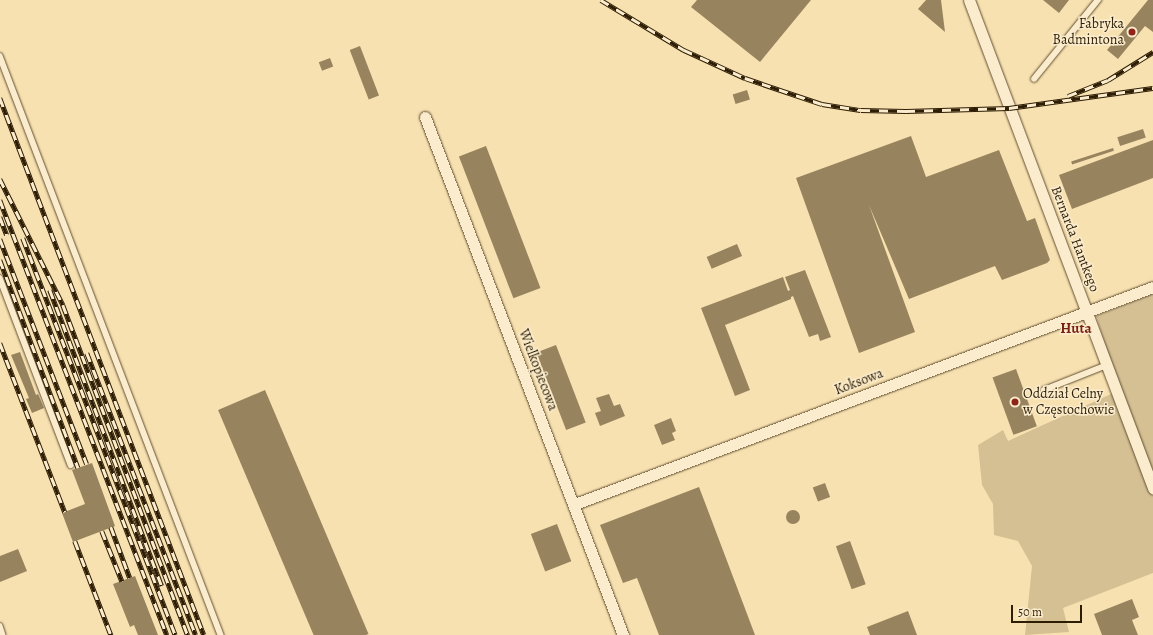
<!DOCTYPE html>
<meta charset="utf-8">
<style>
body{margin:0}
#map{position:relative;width:1153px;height:635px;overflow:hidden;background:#f8e1b1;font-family:Alegreya,serif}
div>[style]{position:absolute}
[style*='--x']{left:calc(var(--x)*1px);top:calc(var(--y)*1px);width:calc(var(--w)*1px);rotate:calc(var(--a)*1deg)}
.green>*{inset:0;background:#d5c094}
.building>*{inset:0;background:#97835e;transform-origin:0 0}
.round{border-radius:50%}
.roads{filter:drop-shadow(0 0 1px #604e30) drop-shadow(0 0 1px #604e30)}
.service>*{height:5.5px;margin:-2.75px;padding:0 2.75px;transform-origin:2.75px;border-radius:2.75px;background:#faeccc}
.minor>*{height:11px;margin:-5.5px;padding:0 5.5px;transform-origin:5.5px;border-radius:5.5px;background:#faeccc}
.rail>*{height:4.5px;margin-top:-2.25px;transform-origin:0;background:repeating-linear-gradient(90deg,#faeccc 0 9px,#2d1d05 0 18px);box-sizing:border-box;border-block:1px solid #2d1d05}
.dots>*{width:11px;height:11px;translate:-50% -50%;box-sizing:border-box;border:2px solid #faeccc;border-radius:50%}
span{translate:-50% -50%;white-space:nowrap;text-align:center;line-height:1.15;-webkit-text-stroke:3px #faeccc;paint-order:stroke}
.poi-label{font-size:14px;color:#2d1d05}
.right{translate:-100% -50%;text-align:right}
.left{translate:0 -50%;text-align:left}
.street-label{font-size:14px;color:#2d1d05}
.neighbourhood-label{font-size:15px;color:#7a1f14;font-weight:700}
.scale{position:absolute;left:1011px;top:605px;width:71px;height:18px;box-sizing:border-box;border:2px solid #2d1d05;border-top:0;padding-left:5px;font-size:12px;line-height:14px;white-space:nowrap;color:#2d1d05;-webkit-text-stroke:3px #faeccc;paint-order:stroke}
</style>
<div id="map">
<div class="green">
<div style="clip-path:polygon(1153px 294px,1153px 573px,1063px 608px,1069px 632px,1025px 635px,1032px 566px,1018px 541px,994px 535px,993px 504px,982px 485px,978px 445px,1003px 430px,1008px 441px,1120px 390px,1096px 316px)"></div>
</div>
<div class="building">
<div style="clip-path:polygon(697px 0,811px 0,760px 62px,691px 7px)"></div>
<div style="clip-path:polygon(926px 0,941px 0,945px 32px,918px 9px)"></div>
<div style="clip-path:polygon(1043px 0,1069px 0,1059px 13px)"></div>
<div style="clip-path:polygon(1148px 0,1153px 0,1153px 32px,1145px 26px,1118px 59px,1107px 50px)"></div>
<div style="left:360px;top:46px;width:53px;height:11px;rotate:69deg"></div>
<div style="left:330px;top:58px;width:9px;height:12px;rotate:69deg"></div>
<div style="left:747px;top:90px;width:10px;height:15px;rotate:73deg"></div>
<div style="left:1143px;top:129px;width:9px;height:27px;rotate:72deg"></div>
<div style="clip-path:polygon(911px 136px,926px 177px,999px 150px,1027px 221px,1035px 218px,1050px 260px,1047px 263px,1002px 280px,995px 266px,909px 299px,869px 205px,915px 332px,859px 353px,796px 178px)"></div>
<div style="clip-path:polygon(1153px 140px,1153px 178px,1072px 209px,1059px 175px)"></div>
<div style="left:486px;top:146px;width:152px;height:29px;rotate:69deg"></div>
<div style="left:1113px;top:148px;width:3px;height:44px;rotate:72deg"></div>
<div style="left:737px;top:244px;width:13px;height:33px;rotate:67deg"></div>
<div style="clip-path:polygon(805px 270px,831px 337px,820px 341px,818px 334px,809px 337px,793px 296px,791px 297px,791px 299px,725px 325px,750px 390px,735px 396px,701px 308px,783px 277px,788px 291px,790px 290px,785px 277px)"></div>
<div style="left:556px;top:345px;width:83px;height:21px;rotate:69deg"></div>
<div style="clip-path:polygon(20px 352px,36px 395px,38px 394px,44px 408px,32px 413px,26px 399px,29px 398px,11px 355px)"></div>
<div style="left:1016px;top:369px;width:61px;height:25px;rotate:70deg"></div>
<div style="left:265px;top:390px;width:265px;height:51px;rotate:67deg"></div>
<div style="clip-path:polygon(609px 394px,614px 406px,620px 404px,625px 416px,600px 426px,595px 413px,601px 411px,596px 398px)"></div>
<div style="clip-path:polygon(671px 418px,676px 431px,672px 433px,675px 440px,662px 445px,654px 425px)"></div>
<div style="clip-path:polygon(92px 463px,115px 526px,73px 542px,62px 513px,85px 504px,72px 470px)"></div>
<div style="left:825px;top:483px;width:15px;height:13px;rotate:70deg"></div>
<div style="clip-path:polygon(699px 487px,707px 508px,755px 635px,659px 635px,637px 578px,623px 583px,600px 525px)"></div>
<div class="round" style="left:786px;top:510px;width:14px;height:14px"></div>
<div style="left:557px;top:524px;width:40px;height:28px;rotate:69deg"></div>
<div style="left:850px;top:541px;width:46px;height:15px;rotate:70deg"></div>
<div style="clip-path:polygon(18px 549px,27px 571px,0 582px,0 556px)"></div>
<div style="clip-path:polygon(135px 576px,158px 635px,138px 635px,134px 625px,130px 627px,113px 584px)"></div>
<div style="clip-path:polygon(1132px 599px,1139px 617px,1132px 620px,1138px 635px,1102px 635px,1094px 614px)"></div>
<div style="clip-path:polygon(908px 611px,917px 635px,870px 635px,867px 627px)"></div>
</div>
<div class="roads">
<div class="service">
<div style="--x:0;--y:56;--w:620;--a:69.11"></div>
<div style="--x:1034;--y:79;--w:102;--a:-51"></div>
<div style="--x:0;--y:278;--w:200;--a:69.2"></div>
<div style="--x:1044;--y:390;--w:68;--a:-21.6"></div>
<div style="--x:0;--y:626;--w:9;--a:72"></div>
</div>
<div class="minor">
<div style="--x:969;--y:0;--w:522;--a:69.34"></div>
<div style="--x:425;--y:117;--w:555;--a:69.08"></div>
<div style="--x:575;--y:504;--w:617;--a:-20.58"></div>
</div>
</div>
<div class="rail">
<div style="--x:601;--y:0;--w:97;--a:31.1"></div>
<div style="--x:684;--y:50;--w:67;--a:24.7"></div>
<div style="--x:745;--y:78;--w:81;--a:18.7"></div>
<div style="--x:822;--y:104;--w:39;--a:9"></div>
<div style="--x:861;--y:110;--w:45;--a:1.3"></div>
<div style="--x:906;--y:111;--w:103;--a:-1.7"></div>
<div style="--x:1009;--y:108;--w:145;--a:-7.9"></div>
<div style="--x:1068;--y:96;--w:43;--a:-21.8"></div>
<div style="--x:1108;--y:80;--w:53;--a:-31.9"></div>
<div style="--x:0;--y:98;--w:574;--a:69.2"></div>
<div style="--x:0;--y:179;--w:141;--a:63.4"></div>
<div style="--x:63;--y:305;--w:353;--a:69.3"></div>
<div style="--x:0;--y:200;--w:466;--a:69"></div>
<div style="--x:0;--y:217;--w:19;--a:69"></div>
<div style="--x:23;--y:238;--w:425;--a:69"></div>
<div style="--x:0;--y:239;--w:241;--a:68.9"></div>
<div style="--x:0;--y:260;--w:222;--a:69.4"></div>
<div style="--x:50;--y:290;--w:316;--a:69.3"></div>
<div style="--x:0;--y:343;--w:181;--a:69"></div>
<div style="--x:87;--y:353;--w:302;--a:68.9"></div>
<div style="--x:111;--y:527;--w:54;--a:69.6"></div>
<div style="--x:102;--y:531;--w:54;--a:68.2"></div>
<div style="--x:75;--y:541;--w:101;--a:69"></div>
</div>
<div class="dots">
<div style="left:1132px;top:32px;background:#8f2418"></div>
<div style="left:1015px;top:402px;background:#8f2418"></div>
</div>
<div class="poi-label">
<span class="right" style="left:1124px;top:32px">Fabryka<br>Badmintona</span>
<span class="left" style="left:1023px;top:402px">Oddział Celny<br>w Częstochowie</span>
</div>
<div class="street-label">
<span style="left:1075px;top:239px;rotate:69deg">Bernarda Hantkego</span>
<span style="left:538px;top:370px;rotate:69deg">Wielkopiecowa</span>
<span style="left:859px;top:382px;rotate:-21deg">Koksowa</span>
</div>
<div class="neighbourhood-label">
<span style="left:1076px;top:329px">Huta</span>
</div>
<div class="scale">50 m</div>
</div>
